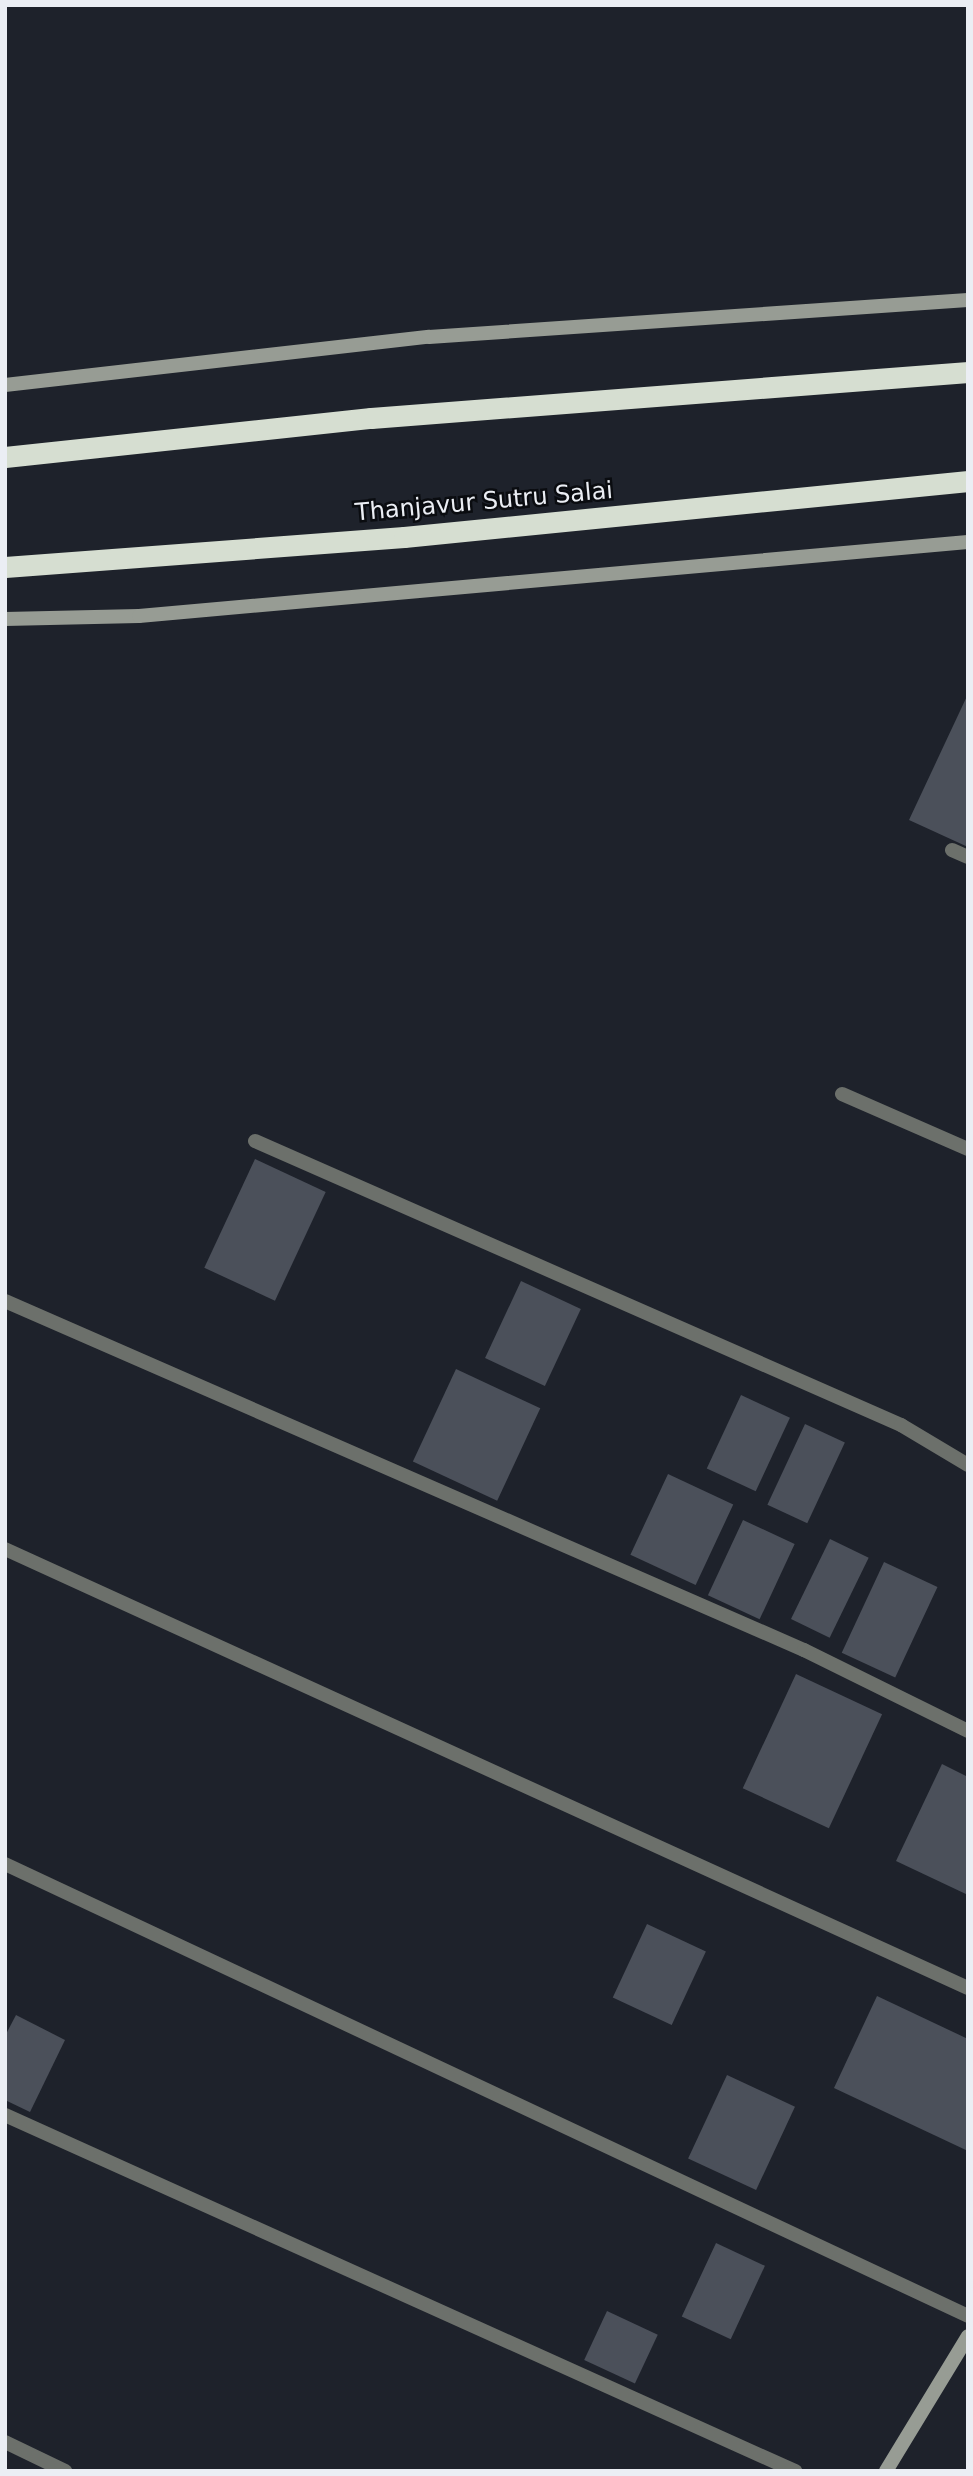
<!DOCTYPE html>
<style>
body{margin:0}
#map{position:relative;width:973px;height:2476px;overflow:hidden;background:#1e222b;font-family:"DejaVu Sans",sans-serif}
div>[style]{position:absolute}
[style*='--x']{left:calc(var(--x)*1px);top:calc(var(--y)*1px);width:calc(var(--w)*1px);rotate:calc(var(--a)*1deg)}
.building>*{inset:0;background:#4b505a;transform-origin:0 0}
.street>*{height:14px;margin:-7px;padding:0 7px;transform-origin:7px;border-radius:7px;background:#6c706b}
.secondary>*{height:14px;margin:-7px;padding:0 7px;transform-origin:7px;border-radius:7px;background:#979c94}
.highway>*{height:21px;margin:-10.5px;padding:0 10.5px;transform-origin:10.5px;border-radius:10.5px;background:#d6ded1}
span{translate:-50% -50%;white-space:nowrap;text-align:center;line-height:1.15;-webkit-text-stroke:5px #0a0c10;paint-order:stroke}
.street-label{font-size:24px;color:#ebeef4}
.frame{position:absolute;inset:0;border:7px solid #ebeef4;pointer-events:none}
</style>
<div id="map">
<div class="building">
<div style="clip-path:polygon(968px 694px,968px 847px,909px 820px)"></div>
<div style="left:255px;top:1159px;width:78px;height:120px;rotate:25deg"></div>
<div style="left:521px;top:1281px;width:66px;height:85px;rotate:25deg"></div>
<div style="left:456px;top:1369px;width:93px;height:102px;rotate:25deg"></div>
<div style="left:741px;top:1395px;width:54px;height:81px;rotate:25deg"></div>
<div style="left:805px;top:1424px;width:44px;height:89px;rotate:25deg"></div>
<div style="left:668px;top:1474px;width:72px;height:89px;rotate:25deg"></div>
<div style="left:743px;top:1520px;width:57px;height:83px;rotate:25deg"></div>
<div style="left:830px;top:1539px;width:43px;height:89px;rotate:26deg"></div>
<div style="left:884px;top:1562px;width:59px;height:100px;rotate:25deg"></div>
<div style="left:796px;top:1674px;width:95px;height:126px;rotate:25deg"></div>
<div style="clip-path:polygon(942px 1764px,968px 1777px,968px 1895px,896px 1861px)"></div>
<div style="left:647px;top:1924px;width:65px;height:81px;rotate:25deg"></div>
<div style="clip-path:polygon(877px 1996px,968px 2039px,968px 2151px,834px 2088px)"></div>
<div style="clip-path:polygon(16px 2015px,65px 2040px,30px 2112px,5px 2100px,5px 2036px)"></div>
<div style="left:727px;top:2075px;width:75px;height:92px;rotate:25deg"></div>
<div style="left:716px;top:2243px;width:54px;height:81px;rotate:25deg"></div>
<div style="left:607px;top:2311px;width:56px;height:54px;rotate:25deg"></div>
</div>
<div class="street">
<div style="--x:952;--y:850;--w:17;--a:24"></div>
<div style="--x:842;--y:1094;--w:137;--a:23.6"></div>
<div style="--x:255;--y:1141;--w:706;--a:23.73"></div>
<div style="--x:901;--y:1425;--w:78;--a:30.8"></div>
<div style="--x:5;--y:1301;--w:872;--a:23.6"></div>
<div style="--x:804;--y:1650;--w:183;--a:26.3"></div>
<div style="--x:5;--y:1549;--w:1058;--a:24.51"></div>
<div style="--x:5;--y:1864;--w:1064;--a:25.14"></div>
<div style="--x:5;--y:2115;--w:867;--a:24.26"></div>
<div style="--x:5;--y:2442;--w:67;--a:25.8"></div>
</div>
<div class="secondary">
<div style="--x:5;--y:385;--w:427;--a:-6.5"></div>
<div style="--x:429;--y:337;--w:540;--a:-3.93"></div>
<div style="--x:5;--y:619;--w:134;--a:-1.3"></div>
<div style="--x:139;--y:616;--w:832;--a:-5.1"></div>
<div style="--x:886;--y:2471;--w:158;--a:-58.7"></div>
</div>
<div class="highway">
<div style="--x:5;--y:457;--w:368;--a:-6.1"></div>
<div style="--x:371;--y:418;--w:599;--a:-4.41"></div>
<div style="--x:5;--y:567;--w:400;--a:-4.3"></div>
<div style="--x:404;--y:537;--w:567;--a:-5.67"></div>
</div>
<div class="street-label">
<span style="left:484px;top:502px;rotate:-5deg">Thanjavur Sutru Salai</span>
</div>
<div class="frame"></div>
</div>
